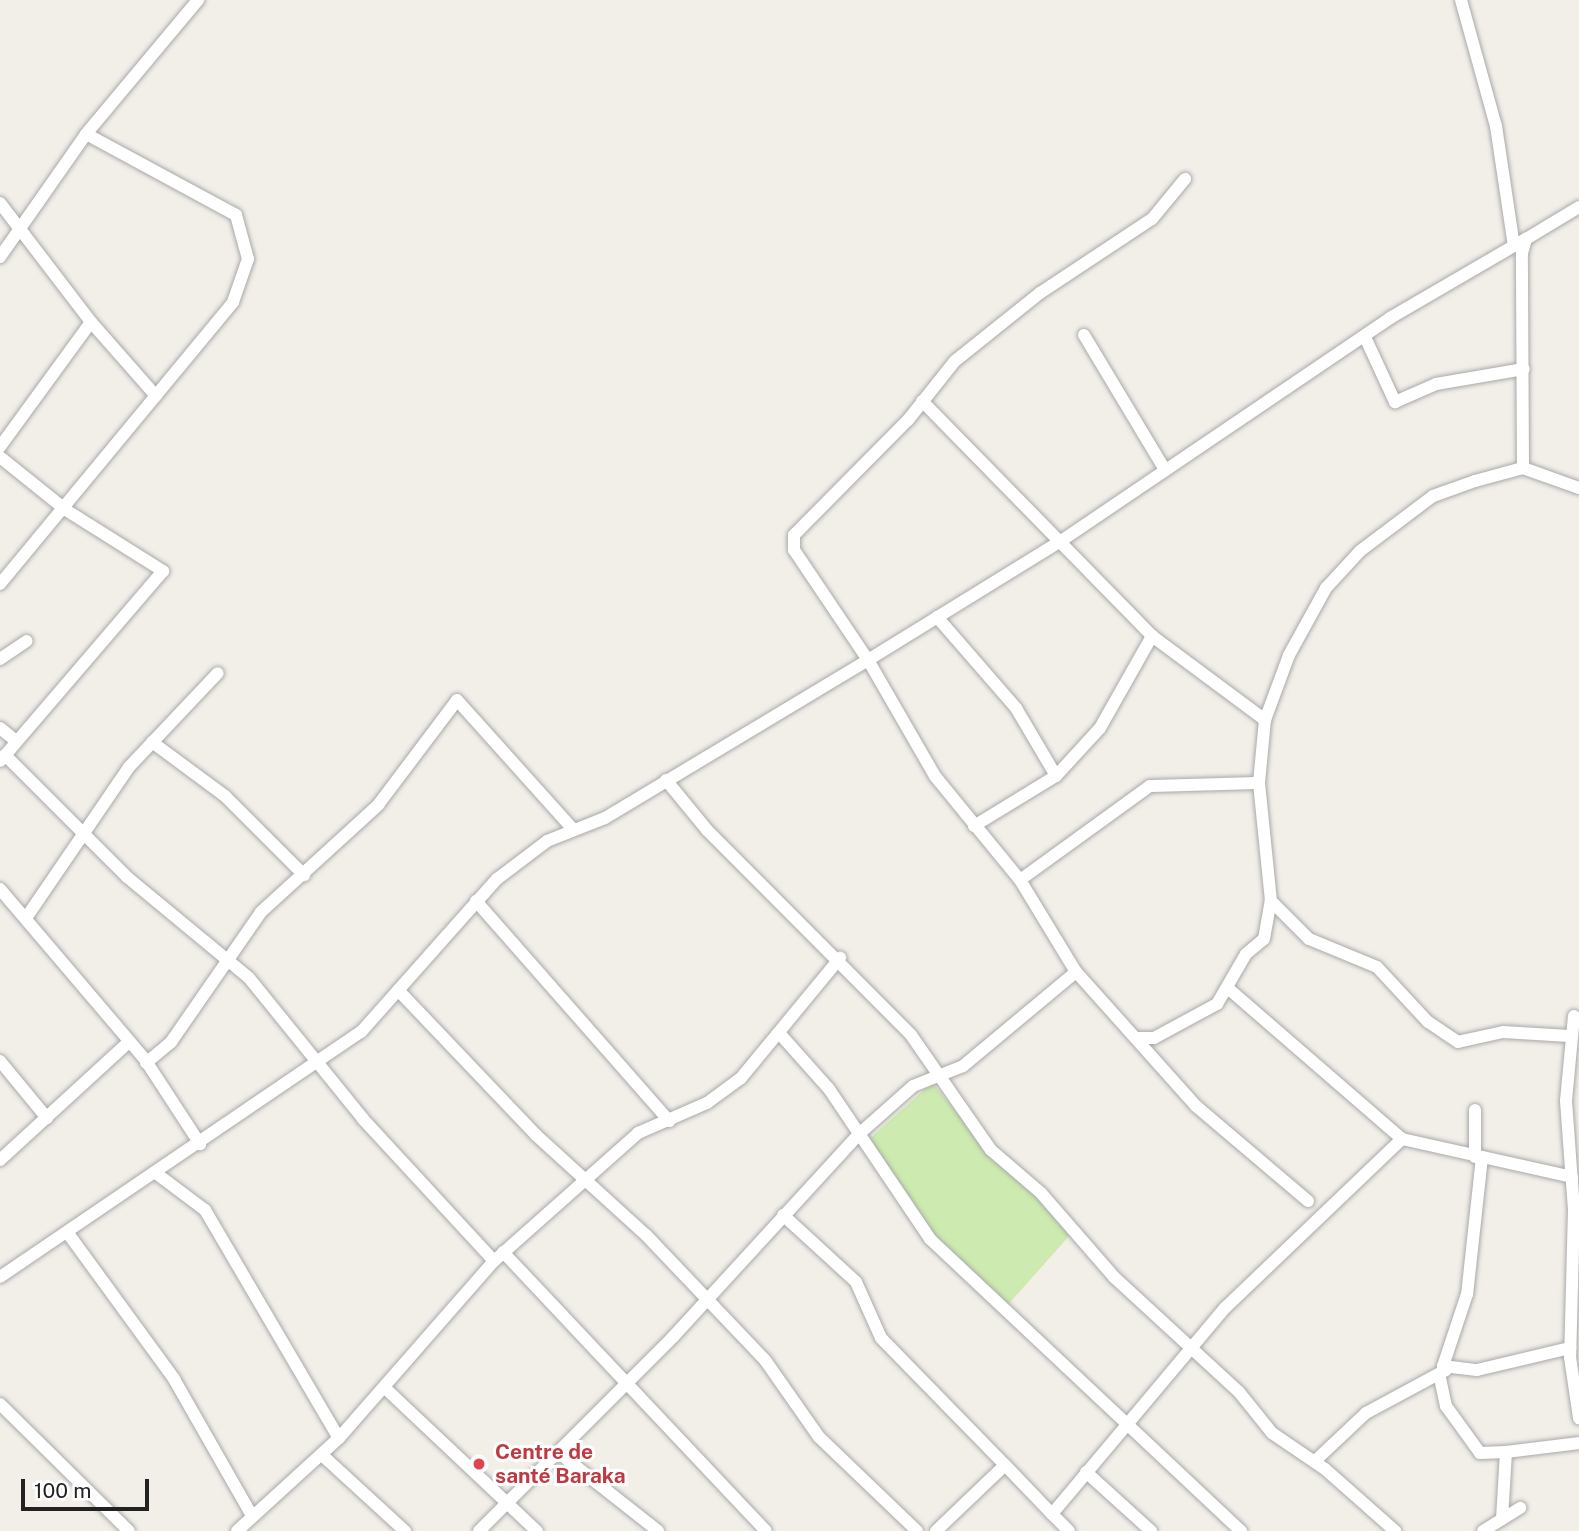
<!DOCTYPE html>
<meta charset="utf-8">
<style>
body{margin:0}
#map{position:relative;width:1579px;height:1531px;overflow:hidden;background:#f2efe9;font-family:"Public Sans",sans-serif}
div>[style]{position:absolute}
[style*='--x']{left:calc(var(--x)*1px);top:calc(var(--y)*1px);width:calc(var(--w)*1px);rotate:calc(var(--a)*1deg)}
.grass>*{inset:0;background:#cdebb0}
.roads{filter:drop-shadow(0 0 2px #a9a9a9) drop-shadow(0 0 2px #a9a9a9)}
.minor>*{height:12px;margin:-6px;padding:0 6px;transform-origin:6px;border-radius:6px;background:#fff}
.dots>*{width:19px;height:19px;translate:-50% -50%;box-sizing:border-box;border:4px solid #fff;border-radius:50%}
span{translate:-50% -50%;white-space:nowrap;text-align:center;line-height:1.15;-webkit-text-stroke:6px #fff;paint-order:stroke}
.health-label{font-size:21px;color:#be3a42;font-weight:700}
.left{translate:0 -50%;text-align:left}
.scale{position:absolute;left:21px;top:1479px;width:128px;height:32px;box-sizing:border-box;border:4px solid #222;border-top:0;padding-left:9px;font-size:21px;line-height:24px;white-space:nowrap;color:#222;-webkit-text-stroke:5px #fff;paint-order:stroke}
</style>
<div id="map">
<div class="grass">
<div style="clip-path:polygon(932px 1083px,1010px 1175px,1035px 1192px,1071px 1234px,1005px 1308px,926px 1226px,869px 1139px)"></div>
</div>
<div class="roads">
<div class="minor">
<div style="--x:1461;--y:0;--w:131;--a:74.5"></div>
<div style="--x:1496;--y:126;--w:121;--a:81.5"></div>
<div style="--x:0;--y:203;--w:150;--a:52.6"></div>
<div style="--x:91;--y:322;--w:155;--a:126.1"></div>
<div style="--x:0;--y:257;--w:150;--a:-55"></div>
<div style="--x:86;--y:134;--w:175;--a:-50.1"></div>
<div style="--x:91;--y:322;--w:98;--a:48.7"></div>
<div style="--x:1084;--y:335;--w:157;--a:59"></div>
<div style="--x:1365;--y:337;--w:72;--a:65.2"></div>
<div style="--x:1395;--y:402;--w:45;--a:-23.7"></div>
<div style="--x:1436;--y:384;--w:89;--a:-9.7"></div>
<div style="--x:922;--y:401;--w:329;--a:45.6"></div>
<div style="--x:1152;--y:636;--w:141;--a:36.6"></div>
<div style="--x:0;--y:457;--w:85;--a:38.8"></div>
<div style="--x:66;--y:510;--w:115;--a:32.2"></div>
<div style="--x:163;--y:571;--w:250;--a:130.6"></div>
<div style="--x:1523;--y:468;--w:215;--a:-90.3"></div>
<div style="--x:1522;--y:253;--w:15;--a:-74"></div>
<div style="--x:1526;--y:239;--w:62;--a:-31.1"></div>
<div style="--x:0;--y:584;--w:366;--a:-50.4"></div>
<div style="--x:233;--y:302;--w:46;--a:-70.8"></div>
<div style="--x:248;--y:259;--w:46;--a:-105.3"></div>
<div style="--x:236;--y:215;--w:170;--a:-151.6"></div>
<div style="--x:937;--y:617;--w:121;--a:49"></div>
<div style="--x:1016;--y:708;--w:79;--a:59.5"></div>
<div style="--x:0;--y:659;--w:32;--a:-34"></div>
<div style="--x:0;--y:728;--w:21;--a:39"></div>
<div style="--x:152;--y:742;--w:91;--a:36.5"></div>
<div style="--x:225;--y:796;--w:112;--a:45"></div>
<div style="--x:5;--y:755;--w:173;--a:45"></div>
<div style="--x:127;--y:877;--w:158;--a:39.6"></div>
<div style="--x:249;--y:978;--w:181;--a:51"></div>
<div style="--x:363;--y:1119;--w:193;--a:47.3"></div>
<div style="--x:666;--y:780;--w:65;--a:50.6"></div>
<div style="--x:707;--y:830;--w:289;--a:45.1"></div>
<div style="--x:911;--y:1035;--w:140;--a:55.2"></div>
<div style="--x:991;--y:1150;--w:66;--a:40.7"></div>
<div style="--x:1041;--y:1193;--w:111;--a:49"></div>
<div style="--x:1114;--y:1277;--w:170;--a:42.6"></div>
<div style="--x:1239;--y:1392;--w:53;--a:51.2"></div>
<div style="--x:1272;--y:1433;--w:64;--a:34.2"></div>
<div style="--x:1325;--y:1469;--w:94;--a:41.5"></div>
<div style="--x:974;--y:826;--w:96;--a:-31.4"></div>
<div style="--x:1056;--y:776;--w:65;--a:-47.5"></div>
<div style="--x:1100;--y:728;--w:106;--a:-60.5"></div>
<div style="--x:1020;--y:880;--w:160;--a:-35.9"></div>
<div style="--x:1150;--y:786;--w:109;--a:-1.6"></div>
<div style="--x:0;--y:889;--w:222;--a:49.6"></div>
<div style="--x:144;--y:1058;--w:103;--a:56.9"></div>
<div style="--x:476;--y:901;--w:293;--a:48.7"></div>
<div style="--x:26;--y:918;--w:183;--a:-55.7"></div>
<div style="--x:129;--y:767;--w:129;--a:-46.6"></div>
<div style="--x:398;--y:990;--w:200;--a:46.4"></div>
<div style="--x:536;--y:1135;--w:149;--a:42.3"></div>
<div style="--x:646;--y:1235;--w:173;--a:46.4"></div>
<div style="--x:765;--y:1360;--w:94;--a:55"></div>
<div style="--x:819;--y:1437;--w:136;--a:43.8"></div>
<div style="--x:1230;--y:990;--w:228;--a:40.9"></div>
<div style="--x:1402;--y:1139;--w:174;--a:12.6"></div>
<div style="--x:1574;--y:1016;--w:85;--a:95.4"></div>
<div style="--x:1566;--y:1101;--w:108;--a:85.8"></div>
<div style="--x:1574;--y:1209;--w:148;--a:91.5"></div>
<div style="--x:1570;--y:1357;--w:62;--a:81.6"></div>
<div style="--x:780;--y:1034;--w:74;--a:48.3"></div>
<div style="--x:829;--y:1089;--w:181;--a:56"></div>
<div style="--x:930;--y:1239;--w:427;--a:43.2"></div>
<div style="--x:1569;--y:1036;--w:66;--a:-176.5"></div>
<div style="--x:1503;--y:1032;--w:46;--a:167.5"></div>
<div style="--x:1458;--y:1042;--w:36;--a:-146"></div>
<div style="--x:1428;--y:1022;--w:75;--a:-132.8"></div>
<div style="--x:1377;--y:967;--w:74;--a:-157.6"></div>
<div style="--x:1309;--y:939;--w:54;--a:-135"></div>
<div style="--x:1271;--y:901;--w:119;--a:-95.8"></div>
<div style="--x:1259;--y:783;--w:63;--a:-84.6"></div>
<div style="--x:1265;--y:720;--w:69;--a:-69.7"></div>
<div style="--x:1289;--y:655;--w:77;--a:-61.1"></div>
<div style="--x:1326;--y:588;--w:50;--a:-47.4"></div>
<div style="--x:1360;--y:551;--w:91;--a:-37"></div>
<div style="--x:1433;--y:496;--w:45;--a:-19.7"></div>
<div style="--x:1475;--y:481;--w:50;--a:-15.2"></div>
<div style="--x:1523;--y:468;--w:59;--a:19.7"></div>
<div style="--x:1136;--y:1038;--w:18;--a:0"></div>
<div style="--x:1154;--y:1038;--w:72;--a:-28.4"></div>
<div style="--x:1217;--y:1004;--w:58;--a:-59.9"></div>
<div style="--x:1246;--y:954;--w:23;--a:-40"></div>
<div style="--x:1264;--y:939;--w:39;--a:-80"></div>
<div style="--x:0;--y:1061;--w:74;--a:50.5"></div>
<div style="--x:146;--y:1063;--w:33;--a:-40"></div>
<div style="--x:171;--y:1042;--w:158;--a:-55.3"></div>
<div style="--x:261;--y:912;--w:159;--a:-42.4"></div>
<div style="--x:378;--y:805;--w:131;--a:-53"></div>
<div style="--x:457;--y:700;--w:171;--a:48.1"></div>
<div style="--x:1475;--y:1110;--w:47;--a:90"></div>
<div style="--x:1482;--y:1157;--w:138;--a:96.2"></div>
<div style="--x:1467;--y:1294;--w:76;--a:108.4"></div>
<div style="--x:1443;--y:1366;--w:34;--a:7"></div>
<div style="--x:1477;--y:1370;--w:96;--a:-13.3"></div>
<div style="--x:0;--y:1160;--w:175;--a:-42.5"></div>
<div style="--x:157;--y:1174;--w:60;--a:36.9"></div>
<div style="--x:205;--y:1210;--w:264;--a:59.6"></div>
<div style="--x:1308;--y:1201;--w:147;--a:-139.7"></div>
<div style="--x:1196;--y:1106;--w:180;--a:-131.8"></div>
<div style="--x:1076;--y:972;--w:108;--a:-121.3"></div>
<div style="--x:1020;--y:880;--w:134;--a:-129.3"></div>
<div style="--x:935;--y:776;--w:134;--a:-120"></div>
<div style="--x:868;--y:660;--w:227;--a:-31.7"></div>
<div style="--x:1061;--y:541;--w:397;--a:-34.1"></div>
<div style="--x:1390;--y:318;--w:157;--a:-30.2"></div>
<div style="--x:783;--y:1215;--w:99;--a:42.5"></div>
<div style="--x:856;--y:1282;--w:61;--a:65.9"></div>
<div style="--x:881;--y:1338;--w:177;--a:45.7"></div>
<div style="--x:67;--y:1232;--w:182;--a:53.9"></div>
<div style="--x:174;--y:1379;--w:155;--a:60.3"></div>
<div style="--x:503;--y:1252;--w:383;--a:46.7"></div>
<div style="--x:0;--y:1277;--w:436;--a:-34.2"></div>
<div style="--x:361;--y:1032;--w:205;--a:-48.4"></div>
<div style="--x:497;--y:879;--w:63;--a:-37.2"></div>
<div style="--x:547;--y:841;--w:62;--a:-21.6"></div>
<div style="--x:605;--y:818;--w:307;--a:-31"></div>
<div style="--x:868;--y:660;--w:133;--a:-123.9"></div>
<div style="--x:794;--y:550;--w:15;--a:-90"></div>
<div style="--x:794;--y:535;--w:162;--a:-45.3"></div>
<div style="--x:908;--y:420;--w:75;--a:-51.5"></div>
<div style="--x:955;--y:361;--w:109;--a:-38.7"></div>
<div style="--x:1040;--y:293;--w:134;--a:-33.5"></div>
<div style="--x:1152;--y:219;--w:52;--a:-50.5"></div>
<div style="--x:1440;--y:1378;--w:29;--a:78"></div>
<div style="--x:1446;--y:1406;--w:58;--a:54.1"></div>
<div style="--x:1480;--y:1453;--w:26;--a:-2"></div>
<div style="--x:385;--y:1388;--w:209;--a:43.3"></div>
<div style="--x:0;--y:1404;--w:181;--a:44.6"></div>
<div style="--x:559;--y:1453;--w:126;--a:38.2"></div>
<div style="--x:322;--y:1455;--w:113;--a:42.5"></div>
<div style="--x:1315;--y:1461;--w:70;--a:-43.3"></div>
<div style="--x:1366;--y:1413;--w:91;--a:-28.3"></div>
<div style="--x:1086;--y:1472;--w:88;--a:42.2"></div>
<div style="--x:1052;--y:1514;--w:24;--a:45"></div>
<div style="--x:1502;--y:1519;--w:67;--a:-86.6"></div>
<div style="--x:1506;--y:1452;--w:74;--a:-7"></div>
<div style="--x:237;--y:1531;--w:138;--a:-42.4"></div>
<div style="--x:339;--y:1438;--w:235;--a:-48.8"></div>
<div style="--x:494;--y:1261;--w:193;--a:-41.6"></div>
<div style="--x:638;--y:1133;--w:75;--a:-23.5"></div>
<div style="--x:707;--y:1103;--w:42;--a:-36.3"></div>
<div style="--x:741;--y:1078;--w:156;--a:-50.5"></div>
<div style="--x:479;--y:1531;--w:274;--a:-45"></div>
<div style="--x:673;--y:1337;--w:275;--a:-47.5"></div>
<div style="--x:859;--y:1134;--w:72;--a:-41.6"></div>
<div style="--x:913;--y:1086;--w:54;--a:-21.8"></div>
<div style="--x:963;--y:1066;--w:147;--a:-39.8"></div>
<div style="--x:936;--y:1531;--w:95;--a:-43.7"></div>
<div style="--x:1005;--y:1465;--w:68;--a:46.2"></div>
<div style="--x:1052;--y:1514;--w:269;--a:-50"></div>
<div style="--x:1225;--y:1308;--w:245;--a:-43.7"></div>
<div style="--x:1483;--y:1531;--w:44;--a:-31.9"></div>
</div>
</div>
<div class="dots">
<div style="left:479px;top:1464px;background:#e0444e"></div>
</div>
<div class="health-label">
<span class="left" style="left:495px;top:1464px">Centre de<br>santé Baraka</span>
</div>
<div class="scale">100 m</div>
</div>
